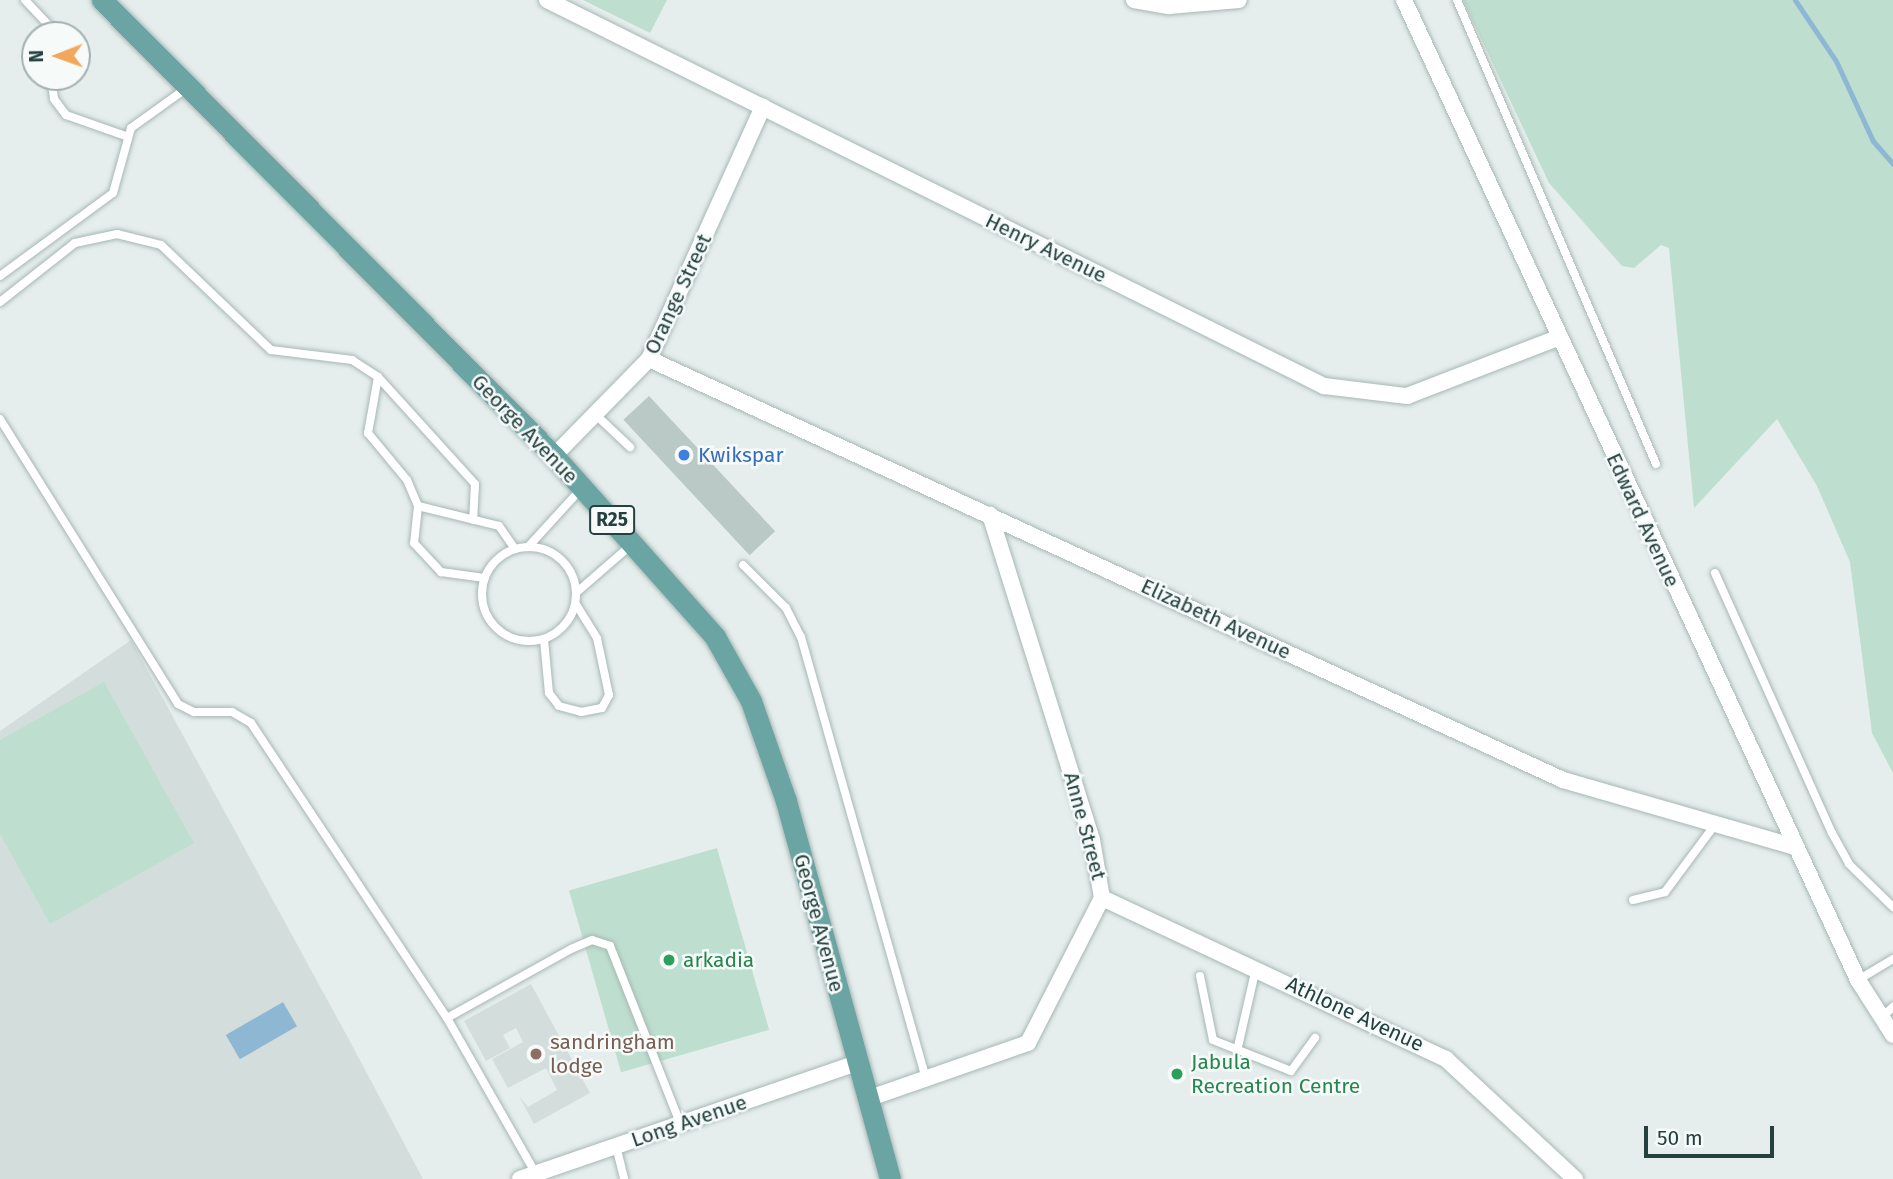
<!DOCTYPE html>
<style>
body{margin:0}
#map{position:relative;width:1893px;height:1179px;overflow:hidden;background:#e5eeec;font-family:"Fira Sans",sans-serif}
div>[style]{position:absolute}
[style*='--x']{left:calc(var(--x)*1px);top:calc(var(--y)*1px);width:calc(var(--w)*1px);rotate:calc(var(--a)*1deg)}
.built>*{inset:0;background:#d3dedc}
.green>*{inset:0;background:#bedfcf;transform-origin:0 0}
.water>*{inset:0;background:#8eb7d3;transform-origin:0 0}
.stream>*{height:5px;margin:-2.5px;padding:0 2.5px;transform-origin:2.5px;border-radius:2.5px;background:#8eb7d3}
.building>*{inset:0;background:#bac9c6;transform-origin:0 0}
.roads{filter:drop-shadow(0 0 2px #a7b7b5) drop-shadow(0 0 2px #a7b7b5)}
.service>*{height:8px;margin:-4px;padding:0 4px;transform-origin:4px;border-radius:4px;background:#fff}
.service>.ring{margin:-4px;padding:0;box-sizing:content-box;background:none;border:8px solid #fff;border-radius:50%}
.minor>*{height:16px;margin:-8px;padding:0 8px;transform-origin:8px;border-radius:8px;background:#fff}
.primary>*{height:21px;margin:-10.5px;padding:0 10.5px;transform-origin:10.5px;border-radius:10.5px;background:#6aa4a3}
.dots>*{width:19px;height:19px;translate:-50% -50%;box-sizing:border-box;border:4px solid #f6faf9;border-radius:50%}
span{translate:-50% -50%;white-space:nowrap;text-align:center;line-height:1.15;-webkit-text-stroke:5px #f6faf9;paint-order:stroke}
.shield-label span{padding:2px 5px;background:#f6faf9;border:2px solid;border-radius:5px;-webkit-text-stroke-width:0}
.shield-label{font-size:19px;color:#244140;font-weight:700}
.street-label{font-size:21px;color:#244140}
.shop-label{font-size:21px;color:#366cbe}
.left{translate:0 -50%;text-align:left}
.leisure-label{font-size:21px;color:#27864d}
.education-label{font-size:21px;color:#785e54}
.north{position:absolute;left:21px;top:21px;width:70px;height:70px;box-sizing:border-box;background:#f6faf9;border:2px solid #a2b0af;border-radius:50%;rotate:269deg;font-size:19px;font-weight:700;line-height:28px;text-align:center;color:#244140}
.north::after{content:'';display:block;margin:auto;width:24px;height:32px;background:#f2a75f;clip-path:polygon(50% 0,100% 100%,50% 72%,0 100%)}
.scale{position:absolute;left:1644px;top:1126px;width:130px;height:32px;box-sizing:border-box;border:4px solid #244140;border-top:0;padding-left:9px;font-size:21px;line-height:24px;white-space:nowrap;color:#244140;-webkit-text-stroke:5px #f6faf9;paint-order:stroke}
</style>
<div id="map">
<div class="built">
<div style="clip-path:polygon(131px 640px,353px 1047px,423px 1179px,0 1179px,0 731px)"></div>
<div style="clip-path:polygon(531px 984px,590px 1093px,534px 1124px,519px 1096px,528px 1107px,557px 1090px,546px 1068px,508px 1088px,492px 1059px,523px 1042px,516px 1028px,503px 1035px,510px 1048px,486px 1061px,464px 1021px)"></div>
</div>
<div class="green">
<div style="clip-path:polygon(583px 0,667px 0,650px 33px)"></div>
<div style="clip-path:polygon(1463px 0,1893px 0,1893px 773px,1872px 733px,1850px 562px,1817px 486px,1777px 419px,1694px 508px,1669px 248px,1661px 245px,1634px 268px,1622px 266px,1549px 183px)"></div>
<div style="clip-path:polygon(104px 682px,194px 843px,50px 924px,0 834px,0 740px)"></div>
<div style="left:717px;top:848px;width:189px;height:154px;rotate:74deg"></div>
</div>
<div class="water">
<div style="left:283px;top:1002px;width:28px;height:66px;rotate:60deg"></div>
</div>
<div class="stream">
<div style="--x:1795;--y:0;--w:73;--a:56.1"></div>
<div style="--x:1836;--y:61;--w:88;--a:65.2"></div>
<div style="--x:1873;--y:141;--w:30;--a:49"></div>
</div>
<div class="building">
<div style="left:649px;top:396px;width:185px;height:35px;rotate:47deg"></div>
</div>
<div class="roads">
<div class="service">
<div style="--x:25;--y:0;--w:48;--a:46.7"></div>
<div style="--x:1457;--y:0;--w:505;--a:66.79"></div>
<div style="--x:51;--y:77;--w:22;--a:82"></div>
<div style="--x:54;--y:99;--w:20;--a:53"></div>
<div style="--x:66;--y:115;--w:64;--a:19.3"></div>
<div style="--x:0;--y:276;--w:140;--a:-36.3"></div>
<div style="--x:113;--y:193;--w:67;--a:-74.5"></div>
<div style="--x:131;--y:128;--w:70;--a:-35.7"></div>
<div style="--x:0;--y:302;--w:95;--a:-38.2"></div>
<div style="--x:75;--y:243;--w:43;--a:-12.1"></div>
<div style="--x:117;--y:234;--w:45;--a:14"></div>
<div style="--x:161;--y:245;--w:152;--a:43.7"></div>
<div style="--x:271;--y:350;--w:82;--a:7"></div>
<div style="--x:352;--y:360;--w:31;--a:33"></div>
<div style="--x:378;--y:377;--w:144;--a:47.8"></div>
<div style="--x:475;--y:484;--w:36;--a:93"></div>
<div style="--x:378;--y:377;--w:57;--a:100.1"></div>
<div style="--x:368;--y:433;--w:61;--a:50.3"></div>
<div style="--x:407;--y:480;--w:28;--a:67"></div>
<div style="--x:418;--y:506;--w:37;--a:96"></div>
<div style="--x:414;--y:543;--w:40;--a:47"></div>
<div style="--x:441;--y:572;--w:44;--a:7.8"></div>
<div style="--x:596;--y:415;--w:47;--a:43.3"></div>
<div style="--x:0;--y:419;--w:336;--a:58"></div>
<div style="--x:178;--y:704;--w:18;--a:27"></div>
<div style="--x:194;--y:712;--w:38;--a:0"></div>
<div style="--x:232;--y:712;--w:22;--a:30"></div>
<div style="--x:251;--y:723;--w:354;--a:56.4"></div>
<div style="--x:447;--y:1018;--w:180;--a:60.3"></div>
<div style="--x:418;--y:506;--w:83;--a:13.9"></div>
<div style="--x:499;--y:526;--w:28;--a:55"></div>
<div class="ring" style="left:482px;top:547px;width:86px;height:86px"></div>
<div style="--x:528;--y:547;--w:77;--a:-47.6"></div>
<div style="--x:743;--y:565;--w:61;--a:45"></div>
<div style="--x:786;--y:608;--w:33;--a:63"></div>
<div style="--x:801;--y:637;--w:462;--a:74.2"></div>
<div style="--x:1715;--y:573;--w:285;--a:65.8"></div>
<div style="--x:1832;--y:833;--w:35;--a:61"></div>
<div style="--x:1849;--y:864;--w:62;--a:44.3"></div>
<div style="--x:577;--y:592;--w:72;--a:-41"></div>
<div style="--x:544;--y:640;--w:53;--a:84.6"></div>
<div style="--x:549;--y:693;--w:16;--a:52"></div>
<div style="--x:559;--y:706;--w:23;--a:15"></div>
<div style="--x:581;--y:712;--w:21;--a:-11"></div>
<div style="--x:602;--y:708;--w:15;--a:-62"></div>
<div style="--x:609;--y:695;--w:58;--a:-101.9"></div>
<div style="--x:597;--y:638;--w:39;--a:-122"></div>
<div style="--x:1633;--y:900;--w:33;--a:-14"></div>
<div style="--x:1665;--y:892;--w:82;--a:-53.4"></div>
<div style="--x:1200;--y:976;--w:65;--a:78.5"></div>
<div style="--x:1213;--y:1040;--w:84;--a:21.7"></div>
<div style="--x:1291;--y:1071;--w:41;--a:-54"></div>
<div style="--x:1858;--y:980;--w:41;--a:-31"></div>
<div style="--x:447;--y:1018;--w:142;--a:-29.1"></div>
<div style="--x:571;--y:949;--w:23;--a:-23"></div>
<div style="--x:592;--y:940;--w:19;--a:18"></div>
<div style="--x:610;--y:946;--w:193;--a:68.4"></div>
<div style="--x:1880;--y:1019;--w:18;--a:-43"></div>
<div style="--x:1237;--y:1051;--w:85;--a:-77.1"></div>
<div style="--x:616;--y:1146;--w:34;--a:76"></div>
</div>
<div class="minor">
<div style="--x:547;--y:0;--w:868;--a:26.42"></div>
<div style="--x:1324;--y:386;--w:84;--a:6.9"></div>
<div style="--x:1407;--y:396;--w:164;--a:-21.1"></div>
<div style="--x:1134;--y:0;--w:36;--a:10"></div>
<div style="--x:1169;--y:6;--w:70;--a:-4.9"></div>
<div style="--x:1404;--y:0;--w:1080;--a:65.14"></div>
<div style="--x:1858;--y:980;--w:65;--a:57.5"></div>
<div style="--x:649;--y:359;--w:1006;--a:24.73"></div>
<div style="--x:1563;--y:780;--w:241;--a:16.1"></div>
<div style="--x:554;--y:456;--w:136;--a:-45.6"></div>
<div style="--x:649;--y:359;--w:277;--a:-65.7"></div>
<div style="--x:1102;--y:898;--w:380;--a:25.1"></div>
<div style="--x:1446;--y:1059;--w:176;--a:42.9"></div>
<div style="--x:867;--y:1099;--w:170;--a:-19.2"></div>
<div style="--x:1028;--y:1043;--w:163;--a:-63"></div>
<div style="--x:1102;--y:898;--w:59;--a:-99.8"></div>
<div style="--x:1092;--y:840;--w:341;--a:-107.4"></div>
<div style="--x:520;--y:1179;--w:356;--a:-19"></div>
</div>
<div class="primary">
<div style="--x:102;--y:0;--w:642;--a:45.25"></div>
<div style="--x:554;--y:456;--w:242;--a:48.3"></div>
<div style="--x:715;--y:637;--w:73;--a:60.6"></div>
<div style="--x:751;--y:701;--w:106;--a:70.7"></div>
<div style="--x:786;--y:801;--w:392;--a:74.6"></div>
</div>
</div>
<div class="dots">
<div style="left:684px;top:455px;background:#3f7fe0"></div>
<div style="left:669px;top:960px;background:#2e9e5b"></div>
<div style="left:536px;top:1054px;background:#8d6e63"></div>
<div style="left:1177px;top:1074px;background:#2e9e5b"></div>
</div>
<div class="shield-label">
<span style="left:612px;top:520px">R25</span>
</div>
<div class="street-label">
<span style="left:1046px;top:248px;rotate:26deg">Henry Avenue</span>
<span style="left:678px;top:294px;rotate:-65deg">Orange Street</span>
<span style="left:525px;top:429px;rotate:46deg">George Avenue</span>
<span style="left:1643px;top:520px;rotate:65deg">Edward Avenue</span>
<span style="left:1216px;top:619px;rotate:25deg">Elizabeth Avenue</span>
<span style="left:1085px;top:826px;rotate:75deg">Anne Street</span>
<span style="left:819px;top:923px;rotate:75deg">George Avenue</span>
<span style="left:1355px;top:1014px;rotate:25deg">Athlone Avenue</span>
<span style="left:689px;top:1121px;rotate:-19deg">Long Avenue</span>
</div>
<div class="shop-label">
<span class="left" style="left:698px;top:455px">Kwikspar</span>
</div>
<div class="leisure-label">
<span class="left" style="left:683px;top:960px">arkadia</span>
<span class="left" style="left:1191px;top:1074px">Jabula<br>Recreation Centre</span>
</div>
<div class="education-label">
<span class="left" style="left:550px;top:1054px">sandringham<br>lodge</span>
</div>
<div class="north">N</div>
<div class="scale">50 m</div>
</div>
